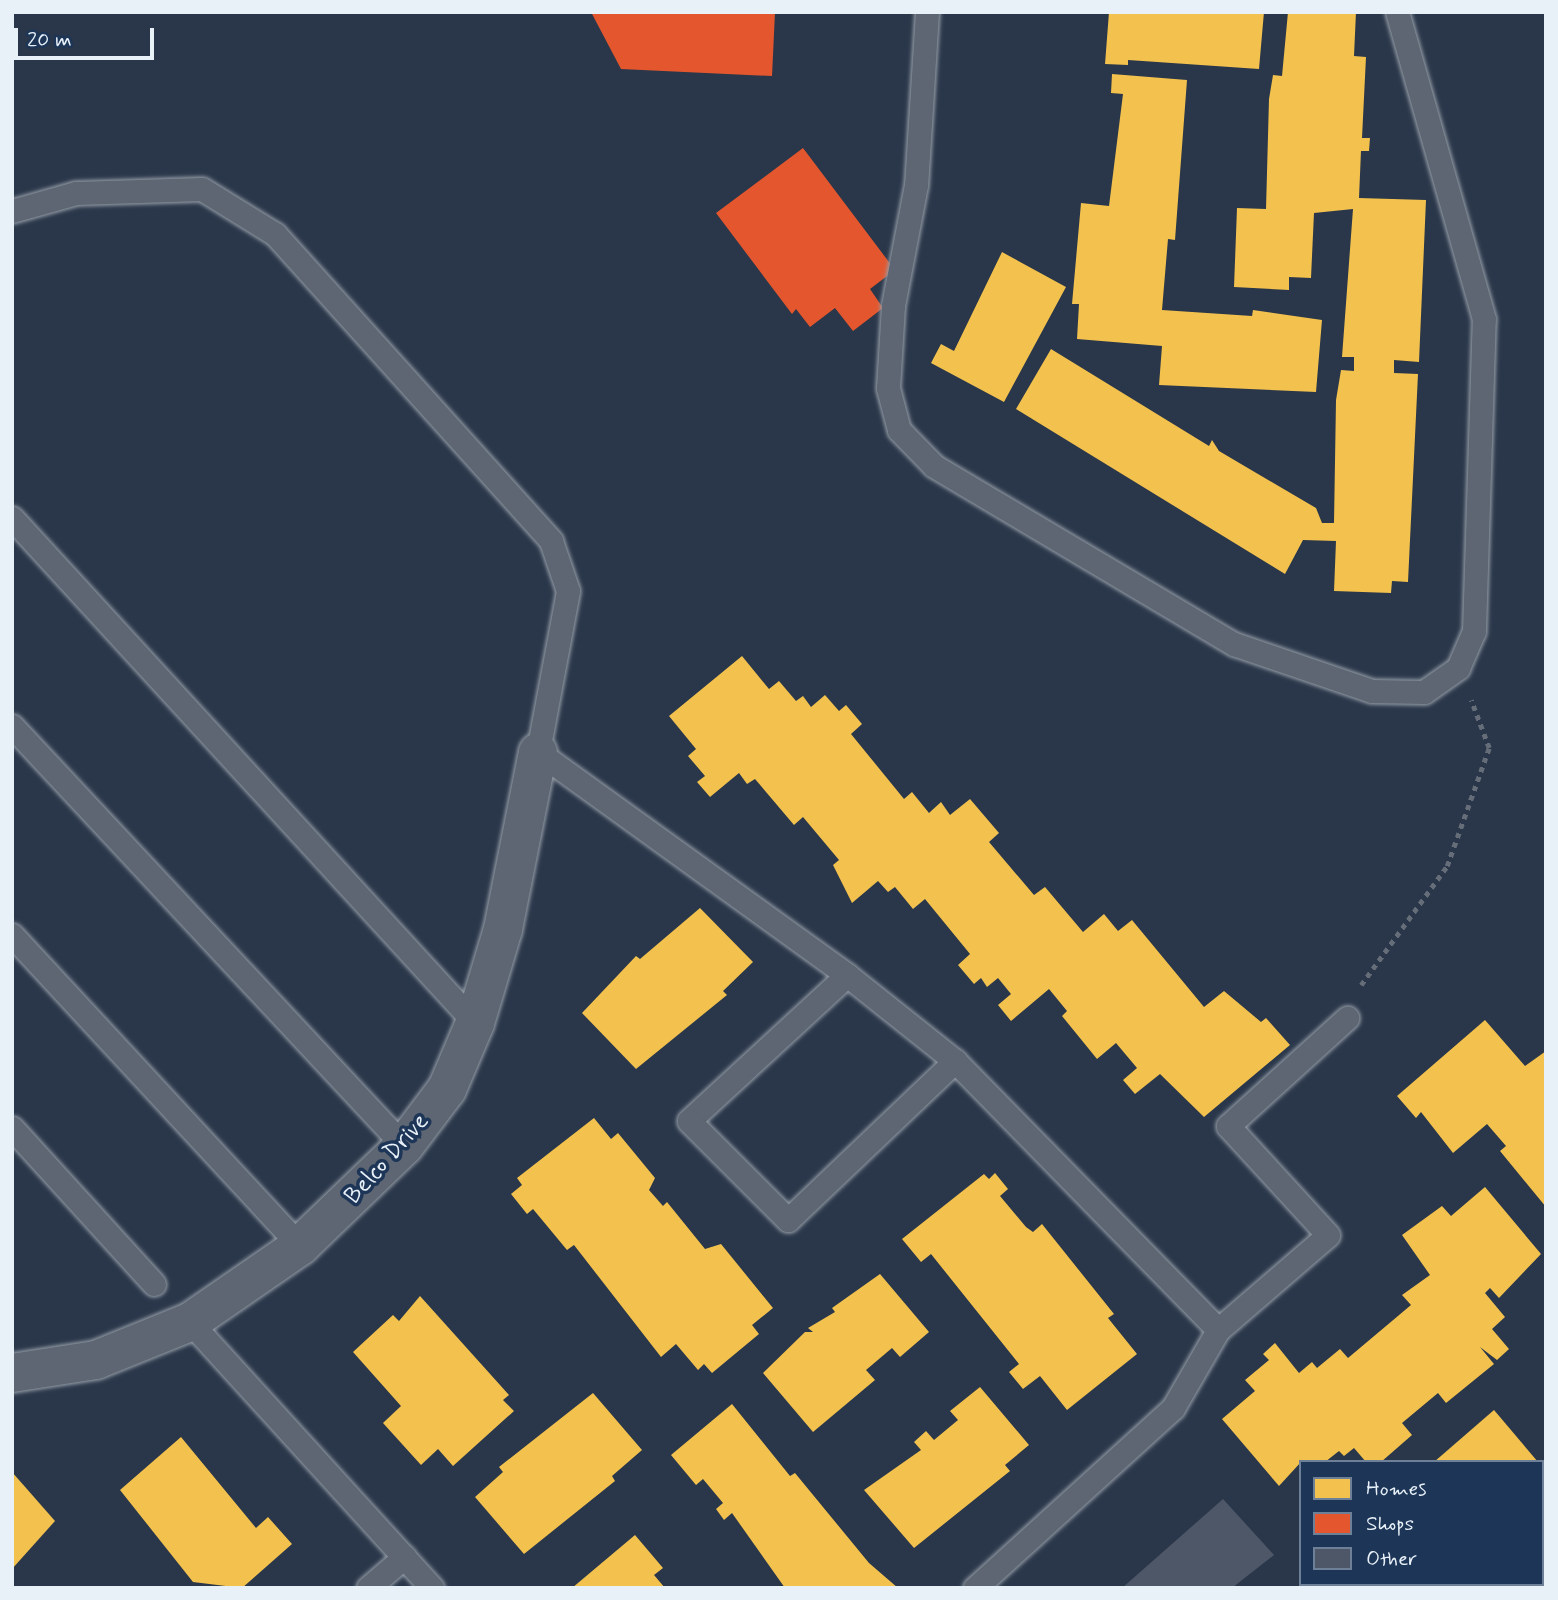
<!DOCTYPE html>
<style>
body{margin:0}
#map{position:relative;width:1558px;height:1600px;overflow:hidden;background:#2a374a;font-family:Mynerve,sans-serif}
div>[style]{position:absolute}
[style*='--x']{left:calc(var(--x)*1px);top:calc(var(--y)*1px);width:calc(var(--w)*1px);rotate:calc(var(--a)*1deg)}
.homes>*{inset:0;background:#f2c14e}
.shops>*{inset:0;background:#e4572e}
.building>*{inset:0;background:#4e5767}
.path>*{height:4.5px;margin-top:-2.25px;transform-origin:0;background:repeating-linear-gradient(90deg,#656d78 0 5px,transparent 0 10px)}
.roads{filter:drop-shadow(0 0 2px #959da7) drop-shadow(0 0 2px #959da7)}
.service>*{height:23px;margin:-11.5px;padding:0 11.5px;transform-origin:11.5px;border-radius:11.5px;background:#5d6672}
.minor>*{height:38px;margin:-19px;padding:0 19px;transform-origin:19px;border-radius:19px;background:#5d6672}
span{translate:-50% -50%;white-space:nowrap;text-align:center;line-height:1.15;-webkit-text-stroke:7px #1d3557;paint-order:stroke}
.street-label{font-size:24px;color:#e8f1f8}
.frame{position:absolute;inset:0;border:14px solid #e8f1f8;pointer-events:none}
.legend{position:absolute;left:1299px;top:1460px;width:245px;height:126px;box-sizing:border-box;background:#1d3557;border:2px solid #6e8097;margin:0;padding:9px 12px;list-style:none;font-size:21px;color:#e8f1f8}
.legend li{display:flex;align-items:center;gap:14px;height:35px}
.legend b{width:35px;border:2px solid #6e8097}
.scale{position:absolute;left:14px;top:28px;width:140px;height:32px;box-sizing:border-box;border:4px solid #e8f1f8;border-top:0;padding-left:9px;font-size:21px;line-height:24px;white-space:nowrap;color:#e8f1f8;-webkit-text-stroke:5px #1d3557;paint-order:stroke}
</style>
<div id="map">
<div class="homes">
<div style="clip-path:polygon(1109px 12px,1264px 12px,1259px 69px,1128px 60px,1128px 65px,1105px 64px)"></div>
<div style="clip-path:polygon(1288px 12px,1356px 12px,1354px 56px,1366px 57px,1362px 138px,1370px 138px,1369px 151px,1361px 151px,1359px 198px,1426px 200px,1419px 362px,1394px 360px,1394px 373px,1418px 374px,1408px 582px,1392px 581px,1391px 593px,1334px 591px,1336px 541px,1303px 540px,1285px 574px,1016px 409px,1051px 349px,1209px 446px,1212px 440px,1219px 451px,1316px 508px,1322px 523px,1334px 523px,1336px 400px,1341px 370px,1354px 371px,1354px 357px,1342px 357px,1353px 209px,1314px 213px,1311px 278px,1289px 277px,1289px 290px,1234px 287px,1237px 208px,1266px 209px,1269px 99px,1273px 75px,1282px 76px)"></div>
<div style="clip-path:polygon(1112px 74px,1187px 80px,1175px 240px,1168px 239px,1162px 310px,1252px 316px,1253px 310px,1322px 320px,1316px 392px,1159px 385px,1162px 346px,1077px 339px,1079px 304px,1072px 304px,1081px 203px,1109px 206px,1123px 94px,1111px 93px)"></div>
<div style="clip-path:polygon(1002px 252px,1066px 287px,1004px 402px,931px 363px,941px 344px,954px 351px)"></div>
<div style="clip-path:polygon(742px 656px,769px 689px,779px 681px,796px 701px,803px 696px,811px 707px,825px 695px,839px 711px,846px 705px,862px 724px,851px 734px,904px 799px,912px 792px,929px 813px,941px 802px,950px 815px,970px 799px,999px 833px,989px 842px,1034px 895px,1045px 887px,1083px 932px,1104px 914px,1118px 931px,1132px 920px,1204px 1007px,1224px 991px,1261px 1022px,1266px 1018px,1290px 1045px,1204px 1117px,1160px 1074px,1135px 1094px,1123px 1080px,1137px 1068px,1116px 1043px,1097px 1059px,1062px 1016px,1067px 1011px,1049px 989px,1011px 1021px,998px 1005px,1011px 994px,998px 978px,987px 987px,981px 978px,974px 984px,958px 965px,970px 954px,925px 899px,913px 909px,895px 887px,888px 892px,878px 881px,852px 903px,833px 865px,839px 860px,803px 817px,794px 825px,755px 779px,747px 784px,739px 773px,710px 797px,697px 782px,705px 776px,688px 756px,696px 749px,669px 716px)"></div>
<div style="clip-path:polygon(700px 908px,753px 962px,723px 991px,727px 995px,636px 1069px,582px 1013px,636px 956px,640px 959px)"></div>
<div style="clip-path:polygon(1485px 1020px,1525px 1066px,1546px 1051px,1546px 1207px,1500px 1151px,1506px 1146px,1487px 1124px,1453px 1153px,1421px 1112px,1416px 1118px,1397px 1096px)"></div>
<div style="clip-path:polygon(594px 1118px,611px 1139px,618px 1133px,655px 1178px,649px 1190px,663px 1206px,667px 1202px,705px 1249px,721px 1244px,773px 1308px,752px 1325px,759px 1334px,712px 1373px,704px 1364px,698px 1370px,676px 1344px,661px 1357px,574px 1245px,567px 1250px,533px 1209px,527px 1214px,511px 1194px,522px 1185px,517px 1178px)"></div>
<div style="clip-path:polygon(995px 1173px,1008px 1189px,1000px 1196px,1026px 1227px,1033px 1232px,1042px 1224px,1114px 1314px,1108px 1318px,1137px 1354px,1067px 1410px,1040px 1376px,1023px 1389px,1009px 1372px,1019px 1364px,931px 1254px,921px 1262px,902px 1239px,984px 1174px,989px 1179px)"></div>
<div style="clip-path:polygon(1485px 1187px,1541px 1254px,1499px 1298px,1490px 1288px,1485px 1293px,1505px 1317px,1492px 1329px,1509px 1349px,1497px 1360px,1480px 1347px,1494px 1364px,1446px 1403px,1438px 1393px,1402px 1423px,1412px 1435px,1381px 1462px,1366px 1462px,1354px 1448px,1344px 1456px,1339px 1451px,1325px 1462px,1301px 1462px,1279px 1486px,1222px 1419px,1255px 1391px,1245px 1380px,1269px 1360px,1263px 1354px,1275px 1343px,1299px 1373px,1312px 1362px,1317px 1368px,1340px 1349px,1348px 1358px,1411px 1305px,1402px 1295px,1430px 1275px,1402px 1235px,1442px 1206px,1451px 1216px)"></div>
<div style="clip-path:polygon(880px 1274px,929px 1332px,900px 1357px,892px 1348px,866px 1370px,875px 1380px,813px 1432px,763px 1373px,805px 1332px,813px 1332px,808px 1328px,835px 1312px,832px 1308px)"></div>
<div style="clip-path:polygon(420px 1296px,509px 1395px,503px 1400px,514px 1411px,453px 1466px,438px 1449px,421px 1465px,383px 1423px,401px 1406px,353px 1352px,393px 1315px,399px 1321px)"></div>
<div style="clip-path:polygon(980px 1387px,1029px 1445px,1005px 1465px,1010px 1471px,914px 1548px,864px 1490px,921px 1450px,914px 1442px,926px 1431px,934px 1440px,958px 1420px,950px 1411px)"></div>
<div style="clip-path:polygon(593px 1393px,642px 1450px,612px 1476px,615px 1481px,524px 1554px,475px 1497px,503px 1472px,499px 1467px)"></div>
<div style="clip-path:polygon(732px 1404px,790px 1476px,795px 1473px,869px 1563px,898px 1588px,785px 1588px,732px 1513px,724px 1520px,716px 1509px,723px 1503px,703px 1479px,696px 1485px,671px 1455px)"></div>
<div style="clip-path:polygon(1494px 1410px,1538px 1462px,1434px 1462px)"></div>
<div style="clip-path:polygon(181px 1437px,256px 1528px,268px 1517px,292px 1544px,242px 1588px,193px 1582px,120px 1490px)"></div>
<div style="clip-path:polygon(12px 1472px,55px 1521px,12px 1569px)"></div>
<div style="clip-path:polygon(635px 1535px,663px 1568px,654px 1575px,665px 1588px,572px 1588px)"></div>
</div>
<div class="shops">
<div style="clip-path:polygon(591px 12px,775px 12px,772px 76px,621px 69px)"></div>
<div style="clip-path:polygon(803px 148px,895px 270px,870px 289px,883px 308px,853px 331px,835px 308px,810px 327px,796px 309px,792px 314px,716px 213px)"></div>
</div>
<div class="building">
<div style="clip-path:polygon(1223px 1499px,1274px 1555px,1232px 1588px,1122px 1588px)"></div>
</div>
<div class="path">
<div style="--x:1361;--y:985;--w:147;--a:-54.1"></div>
<div style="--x:1447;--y:866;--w:125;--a:-70.4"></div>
<div style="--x:1489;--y:748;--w:51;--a:-110.6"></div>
</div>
<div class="roads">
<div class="service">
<div style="--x:927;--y:12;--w:173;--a:93.6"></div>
<div style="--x:916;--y:185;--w:123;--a:100.8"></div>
<div style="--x:893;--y:306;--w:82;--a:93.5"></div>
<div style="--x:888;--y:388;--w:43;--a:75.3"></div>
<div style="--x:899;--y:430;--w:50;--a:45.8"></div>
<div style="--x:934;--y:466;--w:349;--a:30.7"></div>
<div style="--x:1234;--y:644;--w:146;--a:18.8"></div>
<div style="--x:1372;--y:691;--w:52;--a:1.1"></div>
<div style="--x:1424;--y:692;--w:42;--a:-35.2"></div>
<div style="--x:1458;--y:668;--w:40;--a:-66.6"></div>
<div style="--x:1474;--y:631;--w:312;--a:-88.2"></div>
<div style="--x:1484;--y:319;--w:319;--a:-105.8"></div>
<div style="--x:12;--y:211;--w:66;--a:-15.7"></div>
<div style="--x:76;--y:193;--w:126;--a:-1.8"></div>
<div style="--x:202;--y:189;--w:86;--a:31.7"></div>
<div style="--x:275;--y:234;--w:413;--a:48"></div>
<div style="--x:551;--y:541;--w:53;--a:71.2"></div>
<div style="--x:568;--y:591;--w:164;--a:100.6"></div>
<div style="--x:538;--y:752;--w:381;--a:35.8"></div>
<div style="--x:847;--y:975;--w:138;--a:38.5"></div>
<div style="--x:955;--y:1061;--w:376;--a:45.6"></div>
<div style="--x:1218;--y:1330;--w:90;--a:120"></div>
<div style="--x:1173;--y:1408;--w:268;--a:137.7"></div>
<div style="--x:12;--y:518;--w:685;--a:47.48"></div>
<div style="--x:12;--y:726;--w:575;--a:46.97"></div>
<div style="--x:12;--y:935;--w:424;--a:47.2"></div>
<div style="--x:847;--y:975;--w:215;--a:137.3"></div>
<div style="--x:689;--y:1121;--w:140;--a:45"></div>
<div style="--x:788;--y:1220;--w:231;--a:-43.6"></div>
<div style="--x:12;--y:1128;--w:211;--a:47.7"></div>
<div style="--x:190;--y:1322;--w:360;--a:47.7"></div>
<div style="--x:1218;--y:1330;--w:145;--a:-40.8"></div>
<div style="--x:1328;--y:1235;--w:148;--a:-132.5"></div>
<div style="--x:1228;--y:1126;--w:161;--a:-42.2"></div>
<div style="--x:368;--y:1588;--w:48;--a:-40.7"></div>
</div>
<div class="minor">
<div style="--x:12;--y:1373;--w:85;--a:-8.8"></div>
<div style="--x:96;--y:1360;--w:101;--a:-22"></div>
<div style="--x:190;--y:1322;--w:134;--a:-34.6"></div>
<div style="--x:300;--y:1246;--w:144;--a:-43.9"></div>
<div style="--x:404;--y:1146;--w:71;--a:-53"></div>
<div style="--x:447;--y:1089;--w:72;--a:-67"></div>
<div style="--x:475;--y:1023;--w:98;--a:-73.4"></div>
<div style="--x:503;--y:929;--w:180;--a:-78.8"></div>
</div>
</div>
<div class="street-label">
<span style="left:387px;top:1159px;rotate:-48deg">Belco Drive</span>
</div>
<div class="frame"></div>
<ul class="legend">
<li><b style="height:19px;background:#f2c14e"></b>Homes</li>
<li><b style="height:19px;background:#e4572e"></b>Shops</li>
<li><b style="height:19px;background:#4e5767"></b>Other</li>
</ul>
<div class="scale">20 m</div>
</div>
